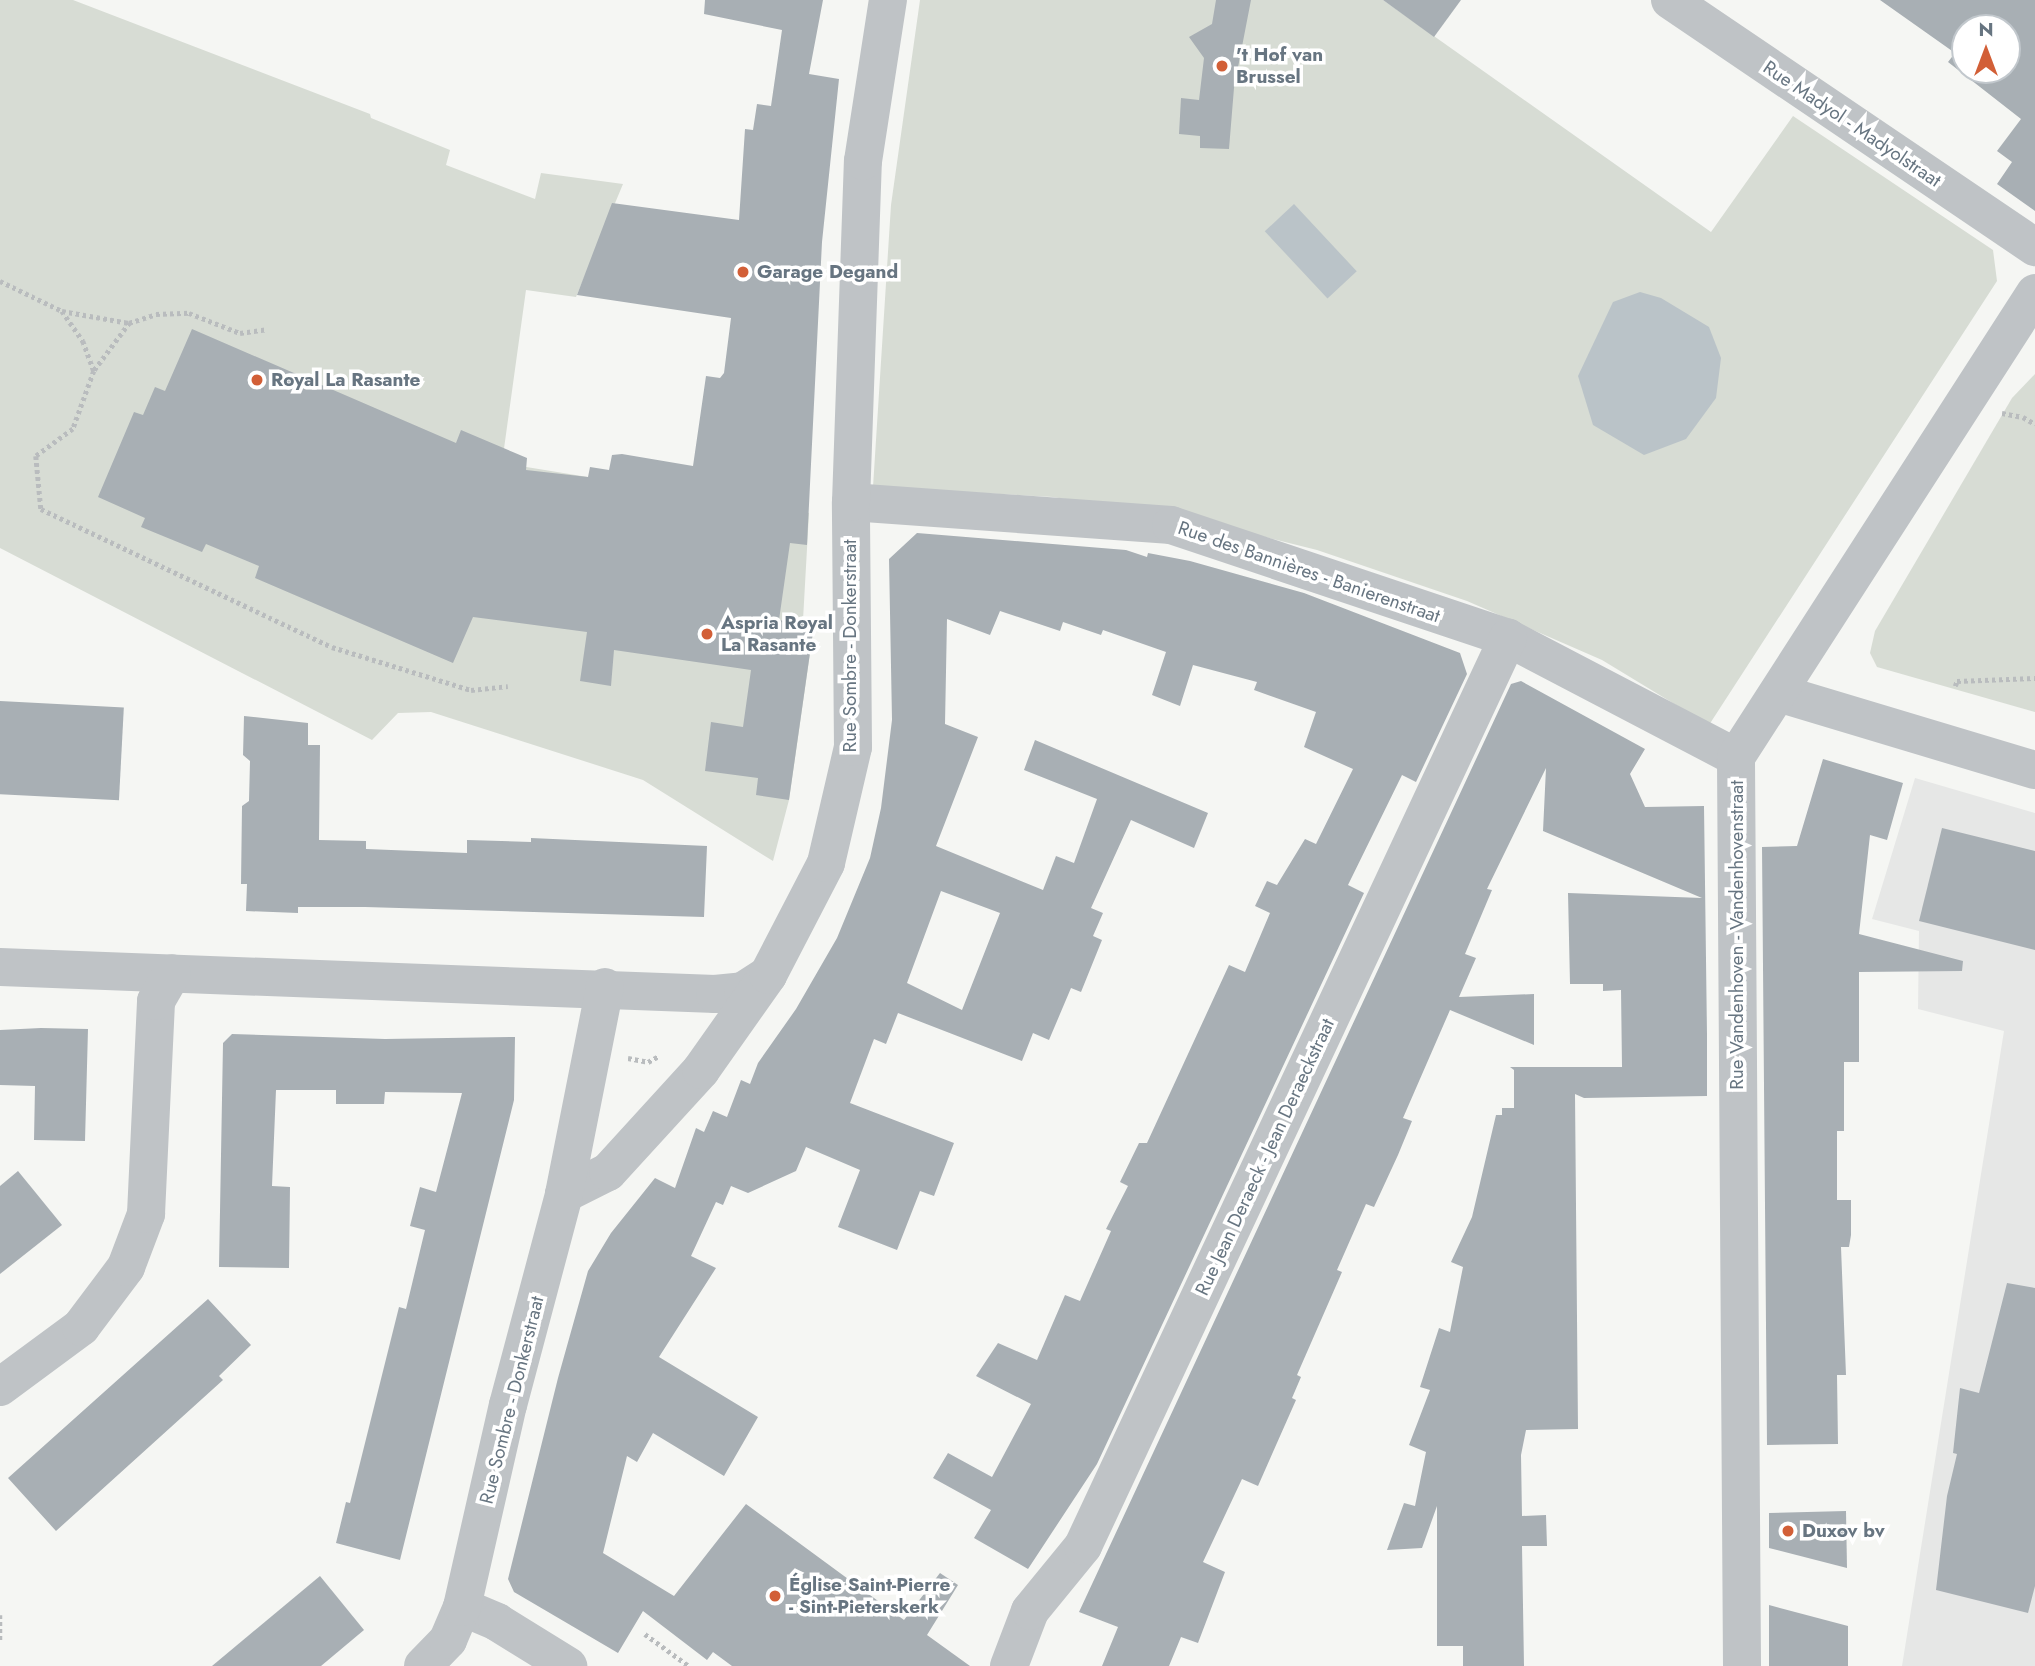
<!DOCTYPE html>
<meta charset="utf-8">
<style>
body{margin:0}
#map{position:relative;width:2035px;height:1666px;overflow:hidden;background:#f5f6f3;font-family:Jost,sans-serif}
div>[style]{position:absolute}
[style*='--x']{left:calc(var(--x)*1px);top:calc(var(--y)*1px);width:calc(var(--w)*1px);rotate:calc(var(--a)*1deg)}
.built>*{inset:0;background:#e6e7e6}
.green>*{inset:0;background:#d7dcd4}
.water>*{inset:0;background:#bac3c8;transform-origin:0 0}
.building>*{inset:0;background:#a8afb4;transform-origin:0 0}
.path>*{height:4.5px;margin-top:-2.25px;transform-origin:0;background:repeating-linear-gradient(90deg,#b9bcbe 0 3.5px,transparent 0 7px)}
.street>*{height:38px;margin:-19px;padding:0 19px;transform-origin:19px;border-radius:19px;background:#bfc3c6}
.dots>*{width:19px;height:19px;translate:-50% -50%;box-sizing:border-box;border:4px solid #fff;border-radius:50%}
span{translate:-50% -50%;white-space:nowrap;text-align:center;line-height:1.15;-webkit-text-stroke:7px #fff;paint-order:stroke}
.poi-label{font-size:19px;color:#677581;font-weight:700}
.left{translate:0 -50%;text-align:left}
.street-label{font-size:19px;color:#677581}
.north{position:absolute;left:1951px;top:14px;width:70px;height:70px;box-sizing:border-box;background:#fff;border:2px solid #c2c8cd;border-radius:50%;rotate:0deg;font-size:19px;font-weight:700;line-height:28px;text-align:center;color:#677581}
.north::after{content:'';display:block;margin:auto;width:24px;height:32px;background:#d25f37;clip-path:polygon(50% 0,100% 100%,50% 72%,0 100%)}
</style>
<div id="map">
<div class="built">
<div style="clip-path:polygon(1915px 778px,2035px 813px,2035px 1666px,1902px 1666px,2004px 1031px,1918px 1009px,1919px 931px,1872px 919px)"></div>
</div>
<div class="green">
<div style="clip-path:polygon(0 0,73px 0,370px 114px,371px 118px,450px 150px,446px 165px,535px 199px,541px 173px,623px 184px,576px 297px,526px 290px,502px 463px,809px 513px,803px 620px,814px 625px,789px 800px,773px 861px,643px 780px,431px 712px,398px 713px,372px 740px,0 548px)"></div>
<div style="clip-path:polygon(920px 0,1383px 0,1711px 232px,1793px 116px,1993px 250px,1997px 281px,1709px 725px,1602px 660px,1467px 601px,1317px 550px,1206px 522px,1053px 497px,873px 487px,891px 205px)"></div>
<div style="clip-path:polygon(2035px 374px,2035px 712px,1877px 667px,1870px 653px,1875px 631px,2012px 398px)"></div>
</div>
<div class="water">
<div style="left:1294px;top:204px;width:92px;height:40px;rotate:47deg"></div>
<div style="clip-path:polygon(1640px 292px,1661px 298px,1709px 327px,1721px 358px,1716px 398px,1686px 439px,1644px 455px,1593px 425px,1578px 376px,1613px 302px)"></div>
</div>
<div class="building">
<div style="clip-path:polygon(705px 0,823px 0,809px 74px,839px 79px,822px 242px,807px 545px,790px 543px,779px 620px,814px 625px,789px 800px,756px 795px,758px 778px,705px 771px,711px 722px,743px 727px,751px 670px,614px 650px,611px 686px,580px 681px,587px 632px,473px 617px,453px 663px,255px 578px,259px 566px,206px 544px,202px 552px,141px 527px,145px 518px,98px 497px,134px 412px,143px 415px,155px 387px,165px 391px,192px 329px,456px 443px,461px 430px,527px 458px,526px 470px,588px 477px,590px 467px,609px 470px,612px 455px,622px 454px,693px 466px,706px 376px,720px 378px,724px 373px,731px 318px,577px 295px,612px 203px,739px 220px,745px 129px,753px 130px,757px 104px,771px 106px,782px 30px,704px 14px)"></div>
<div style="clip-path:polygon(1216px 0,1251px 0,1234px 88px,1229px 149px,1200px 148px,1200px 136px,1179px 134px,1181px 98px,1199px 100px,1204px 58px,1189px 37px,1212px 24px)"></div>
<div style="clip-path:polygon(1383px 0,1461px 0,1434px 37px)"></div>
<div style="clip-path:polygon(evenodd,1880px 0,2035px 0,2035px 211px,1997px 184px,2012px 162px,1997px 151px,2021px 119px,1948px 62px,1955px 53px,1880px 0,1965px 28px,2007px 28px,2007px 70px,1965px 70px,1965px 28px)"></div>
<div style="clip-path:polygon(evenodd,917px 533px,1126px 550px,1147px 557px,1148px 553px,1190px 561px,1304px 593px,1460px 653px,1467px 674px,1416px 782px,1402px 775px,1348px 885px,1364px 893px,1097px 1464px,1028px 1569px,974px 1538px,991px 1510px,933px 1478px,948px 1453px,992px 1477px,1031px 1404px,976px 1376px,998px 1343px,1037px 1360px,1065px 1295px,1080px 1301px,1111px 1231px,1106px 1229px,1128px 1186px,1120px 1182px,1139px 1143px,1147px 1143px,1229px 965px,1245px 972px,1270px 913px,1255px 906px,1267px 881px,1277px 885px,1305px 839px,1316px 844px,1353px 769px,1304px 747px,1316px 712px,1254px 690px,1257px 682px,1193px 665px,1180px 706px,1152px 695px,1166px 652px,1103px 630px,1101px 635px,1063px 622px,1060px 631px,1000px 611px,990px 635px,947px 619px,945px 724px,978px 737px,936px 846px,1043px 890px,1056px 856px,1074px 863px,1097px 799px,1024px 770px,1035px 740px,1208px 813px,1194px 848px,1131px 820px,1091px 908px,1103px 913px,1093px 936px,1102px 940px,1081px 992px,1071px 988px,1049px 1040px,1033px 1033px,1022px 1061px,898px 1013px,886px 1044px,874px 1039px,850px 1103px,954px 1143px,934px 1196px,920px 1191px,897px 1250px,838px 1227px,860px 1170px,806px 1147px,796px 1171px,748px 1193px,731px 1186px,723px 1205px,716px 1202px,691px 1256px,716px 1268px,659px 1357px,758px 1417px,724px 1476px,653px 1433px,637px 1462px,627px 1456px,603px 1553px,674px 1596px,746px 1504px,904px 1620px,940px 1573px,958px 1585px,927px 1635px,970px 1666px,732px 1666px,713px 1652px,707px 1660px,643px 1611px,618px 1653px,514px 1592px,508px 1579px,558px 1378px,588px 1271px,611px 1233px,655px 1178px,675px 1188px,696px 1128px,704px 1132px,713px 1111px,727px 1117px,741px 1080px,750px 1084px,758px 1063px,796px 1009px,837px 938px,870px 858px,881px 808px,892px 720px,889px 559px,917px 533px,941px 891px,1000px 913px,962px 1010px,907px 983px,941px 891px)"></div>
<div style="clip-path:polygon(1521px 681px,1645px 749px,1630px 774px,1645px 807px,1704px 806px,1707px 1035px,1707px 1096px,1584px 1098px,1575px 1094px,1578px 1429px,1526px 1430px,1521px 1455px,1522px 1516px,1546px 1515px,1547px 1546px,1522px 1546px,1524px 1666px,1463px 1666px,1463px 1646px,1437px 1646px,1437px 1506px,1422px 1548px,1387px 1550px,1404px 1503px,1415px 1506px,1426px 1452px,1409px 1445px,1430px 1390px,1420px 1387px,1439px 1328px,1450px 1332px,1463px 1267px,1451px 1262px,1472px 1217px,1496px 1115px,1502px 1115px,1502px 1108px,1514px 1108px,1514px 1070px,1510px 1067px,1622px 1067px,1621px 990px,1603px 991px,1603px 984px,1570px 984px,1568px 893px,1702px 898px,1543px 831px,1546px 768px,1487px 889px,1492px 890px,1465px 954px,1476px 958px,1459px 997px,1534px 994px,1534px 1045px,1450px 1010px,1403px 1118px,1412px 1121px,1398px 1155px,1374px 1207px,1366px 1204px,1337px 1270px,1342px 1272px,1297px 1375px,1301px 1377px,1292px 1398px,1296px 1400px,1258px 1486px,1242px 1479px,1203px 1562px,1225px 1572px,1198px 1643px,1181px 1637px,1169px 1666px,1102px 1666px,1118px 1627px,1079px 1612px,1511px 684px)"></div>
<div style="left:0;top:701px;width:124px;height:93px;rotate:3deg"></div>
<div style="clip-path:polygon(244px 716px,308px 723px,308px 745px,320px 745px,319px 840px,366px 841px,366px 849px,467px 853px,467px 840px,531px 842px,531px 838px,707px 846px,704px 917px,365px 907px,298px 907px,298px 913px,246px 911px,247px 884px,241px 884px,242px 806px,249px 801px,250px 761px,243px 755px)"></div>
<div style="clip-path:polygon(1823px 759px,1903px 783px,1887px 840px,1870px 835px,1859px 934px,1963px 961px,1962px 971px,1859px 972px,1859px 1062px,1844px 1062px,1844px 1131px,1837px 1131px,1837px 1200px,1851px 1200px,1851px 1235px,1849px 1247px,1841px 1247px,1846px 1375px,1837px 1375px,1838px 1444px,1767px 1445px,1762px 847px,1797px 846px)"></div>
<div style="clip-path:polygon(1942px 828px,2035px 851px,2035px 950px,1919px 921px)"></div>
<div style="clip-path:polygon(41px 1028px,88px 1029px,85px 1141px,34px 1140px,35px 1086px,0 1085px,0 1030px)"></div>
<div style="clip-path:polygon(232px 1034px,385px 1039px,515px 1037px,514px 1100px,400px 1560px,336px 1543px,346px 1502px,350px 1503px,399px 1307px,406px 1309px,425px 1230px,410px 1226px,420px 1187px,436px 1192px,462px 1093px,385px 1092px,384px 1104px,336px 1104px,336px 1090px,276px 1090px,272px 1186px,290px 1187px,289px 1268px,219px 1267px,223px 1043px)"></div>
<div style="clip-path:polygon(18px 1171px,62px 1225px,0 1274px,0 1186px)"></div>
<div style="clip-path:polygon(2007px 1283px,2035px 1288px,2035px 1586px,2028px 1613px,1936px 1590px,1947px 1496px,1957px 1454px,1953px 1453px,1960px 1388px,1979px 1393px)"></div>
<div style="clip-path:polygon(208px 1299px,251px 1345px,219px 1376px,223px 1380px,56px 1531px,8px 1478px)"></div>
<div style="clip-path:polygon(1846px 1511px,1847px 1568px,1769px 1548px,1769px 1513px)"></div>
<div style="clip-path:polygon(320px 1576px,364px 1630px,321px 1666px,212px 1666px)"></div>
<div style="clip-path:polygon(1769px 1605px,1848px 1626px,1848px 1666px,1769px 1666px)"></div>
</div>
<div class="path">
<div style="--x:0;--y:281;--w:69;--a:25.8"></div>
<div style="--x:62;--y:311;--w:37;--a:55"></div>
<div style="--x:83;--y:341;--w:32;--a:70"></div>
<div style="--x:94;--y:371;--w:62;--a:109.9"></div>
<div style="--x:73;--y:429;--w:46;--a:143.9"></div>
<div style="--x:36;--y:456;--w:53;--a:84.6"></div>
<div style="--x:41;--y:509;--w:322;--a:25.4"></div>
<div style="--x:332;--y:647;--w:145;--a:17.2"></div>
<div style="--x:471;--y:690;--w:37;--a:-6"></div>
<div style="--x:62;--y:311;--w:68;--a:10.2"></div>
<div style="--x:94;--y:370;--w:59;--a:-53.3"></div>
<div style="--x:129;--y:323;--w:28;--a:-18"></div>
<div style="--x:156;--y:314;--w:33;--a:-2"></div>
<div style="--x:189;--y:313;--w:55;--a:21.4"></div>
<div style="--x:240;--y:333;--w:27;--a:-8"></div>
<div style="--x:2002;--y:413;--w:21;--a:11"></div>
<div style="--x:2023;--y:417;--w:14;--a:30"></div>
<div style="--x:1955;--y:686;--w:5;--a:-68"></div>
<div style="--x:1957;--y:681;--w:78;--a:-2.2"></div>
<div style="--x:628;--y:1058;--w:20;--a:11"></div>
<div style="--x:648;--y:1062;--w:13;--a:-29"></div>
<div style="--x:0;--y:1615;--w:27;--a:90"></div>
<div style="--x:645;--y:1634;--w:54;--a:36"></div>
</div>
<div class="street">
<div style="--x:1670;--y:0;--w:441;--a:34.1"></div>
<div style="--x:851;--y:502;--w:321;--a:4.1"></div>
<div style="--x:1171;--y:525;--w:355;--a:18.5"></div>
<div style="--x:1508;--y:638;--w:257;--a:27.6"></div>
<div style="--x:1778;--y:693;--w:268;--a:16.7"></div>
<div style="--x:0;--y:967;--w:716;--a:2.16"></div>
<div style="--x:715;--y:994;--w:28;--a:-6"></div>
<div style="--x:743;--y:991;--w:30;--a:-33"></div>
<div style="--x:564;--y:1194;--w:49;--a:-26.6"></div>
<div style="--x:608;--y:1172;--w:138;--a:-47.6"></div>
<div style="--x:701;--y:1070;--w:116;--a:-54.8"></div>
<div style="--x:768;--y:975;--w:126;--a:-62.6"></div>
<div style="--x:826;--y:863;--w:119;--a:-76.9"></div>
<div style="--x:853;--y:747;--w:245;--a:-90.5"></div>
<div style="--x:851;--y:502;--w:341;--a:-88"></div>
<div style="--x:863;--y:161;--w:163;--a:-81.2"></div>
<div style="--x:0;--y:1387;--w:101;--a:-36.5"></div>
<div style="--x:81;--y:1327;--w:75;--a:-53.1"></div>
<div style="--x:126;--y:1267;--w:57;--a:-69.3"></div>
<div style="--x:146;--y:1214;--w:213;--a:-87.3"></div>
<div style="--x:156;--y:1001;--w:32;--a:-60"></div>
<div style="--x:462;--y:1607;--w:38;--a:23"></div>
<div style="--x:497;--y:1622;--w:84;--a:31.8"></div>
<div style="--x:423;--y:1666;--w:36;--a:-46"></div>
<div style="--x:448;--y:1640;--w:36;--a:-67"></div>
<div style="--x:462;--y:1607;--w:207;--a:-77.2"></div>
<div style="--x:508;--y:1405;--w:218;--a:-75.1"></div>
<div style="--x:564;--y:1194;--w:211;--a:-78.8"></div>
<div style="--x:1009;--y:1666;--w:59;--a:-69.1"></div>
<div style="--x:1030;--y:1611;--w:84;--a:-50.8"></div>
<div style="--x:1083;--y:1546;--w:1003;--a:-64.92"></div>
<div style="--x:1742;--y:1666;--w:909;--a:-90.38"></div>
<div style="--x:1736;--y:757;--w:552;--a:-57.2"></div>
</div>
<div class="dots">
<div style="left:1222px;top:66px;background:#d25f37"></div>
<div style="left:743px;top:272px;background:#d25f37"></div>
<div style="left:257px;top:380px;background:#d25f37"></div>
<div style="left:707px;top:634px;background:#d25f37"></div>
<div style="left:1788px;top:1531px;background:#d25f37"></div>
<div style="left:775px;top:1596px;background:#d25f37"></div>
</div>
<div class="poi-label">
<span class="left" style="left:1236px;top:66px">'t Hof van<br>Brussel</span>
<span class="left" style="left:757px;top:272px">Garage Degand</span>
<span class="left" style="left:271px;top:380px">Royal La Rasante</span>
<span class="left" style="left:721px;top:634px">Aspria Royal<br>La Rasante</span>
<span class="left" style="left:1802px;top:1531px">Duxov bv</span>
<span class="left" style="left:789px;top:1596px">Église Saint-Pierre<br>- Sint-Pieterskerk</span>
</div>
<div class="street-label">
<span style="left:1852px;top:124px;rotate:34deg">Rue Madyol - Madyolstraat</span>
<span style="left:1309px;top:572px;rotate:19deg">Rue des Bannières - Banierenstraat</span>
<span style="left:850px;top:646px;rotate:-90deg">Rue Sombre - Donkerstraat</span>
<span style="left:1737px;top:935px;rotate:-90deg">Rue Vandenhoven - Vandenhovenstraat</span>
<span style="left:1265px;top:1157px;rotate:-65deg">Rue Jean Deraeck - Jean Deraeckstraat</span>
<span style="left:512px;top:1400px;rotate:-76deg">Rue Sombre - Donkerstraat</span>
</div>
<div class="north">N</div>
</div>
